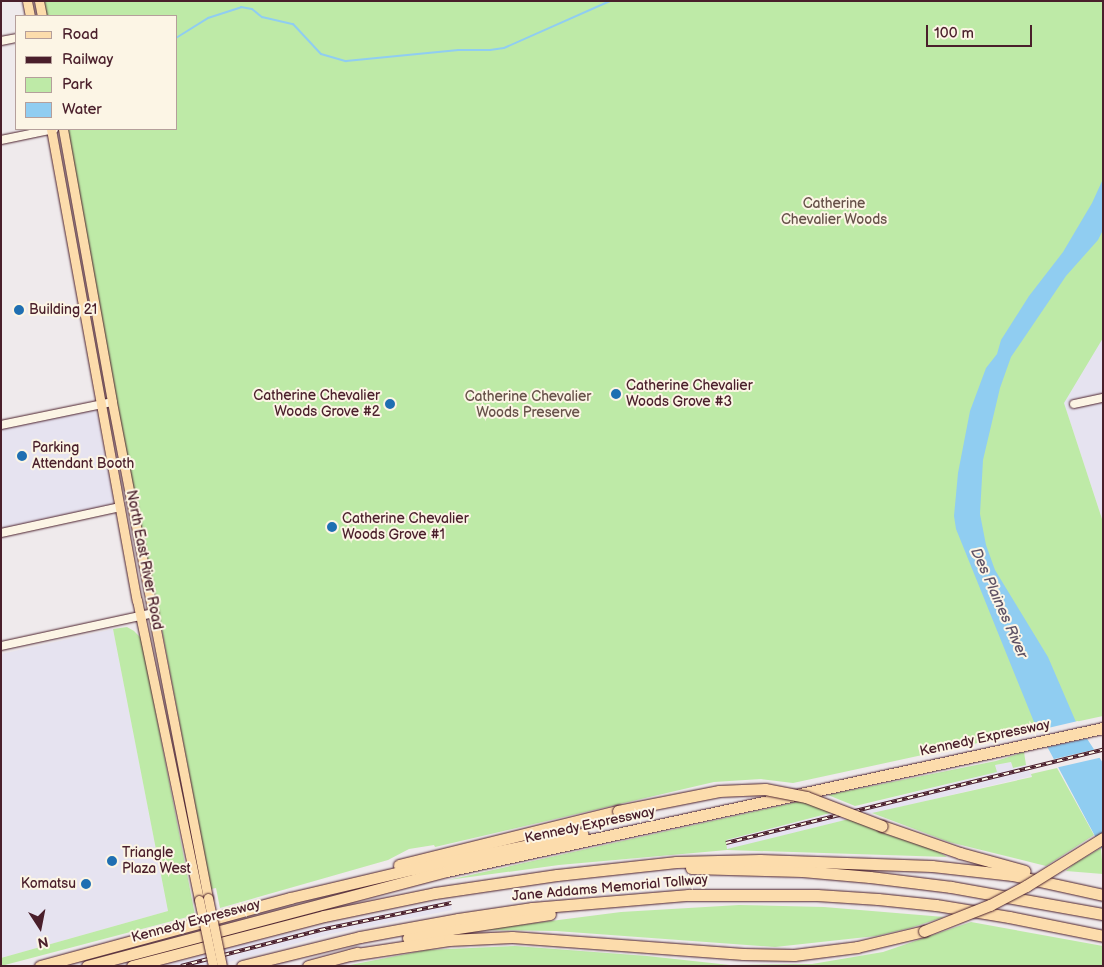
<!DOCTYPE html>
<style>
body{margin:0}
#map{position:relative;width:1104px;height:967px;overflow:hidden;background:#efeaec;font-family:"Balsamiq Sans",sans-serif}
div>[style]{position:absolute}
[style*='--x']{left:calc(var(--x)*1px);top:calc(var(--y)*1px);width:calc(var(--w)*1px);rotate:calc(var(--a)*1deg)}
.built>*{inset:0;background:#e6e3f0}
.green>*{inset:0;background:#beeaa7}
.water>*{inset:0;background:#90cdf1}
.pier>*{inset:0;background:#efeaec}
.stream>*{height:2px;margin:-1px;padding:0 1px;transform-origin:1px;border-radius:1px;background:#90cdf1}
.roads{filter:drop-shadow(0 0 1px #4a1f2b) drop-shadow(0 0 1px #4a1f2b)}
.minor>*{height:8px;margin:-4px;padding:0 4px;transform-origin:4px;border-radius:4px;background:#fcf5e5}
.major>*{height:9px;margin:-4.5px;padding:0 4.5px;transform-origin:4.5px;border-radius:4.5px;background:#fcdcac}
.highway>*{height:11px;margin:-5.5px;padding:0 5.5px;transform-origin:5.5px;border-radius:5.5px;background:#fcdcac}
.rail>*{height:4px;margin-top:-2px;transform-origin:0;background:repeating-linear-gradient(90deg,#fcf5e5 0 5.5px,#4a1f2b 0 11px);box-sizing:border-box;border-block:1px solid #4a1f2b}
.bridges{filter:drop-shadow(0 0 1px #4a1f2b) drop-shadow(0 0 1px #4a1f2b)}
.major-bridge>*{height:9px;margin:-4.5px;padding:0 4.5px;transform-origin:4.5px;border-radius:4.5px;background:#fcdcac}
.highway-bridge>*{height:11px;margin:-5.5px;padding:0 5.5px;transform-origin:5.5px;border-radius:5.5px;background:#fcdcac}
.dots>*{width:14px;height:14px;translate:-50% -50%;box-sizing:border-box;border:2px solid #fcf5e5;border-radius:50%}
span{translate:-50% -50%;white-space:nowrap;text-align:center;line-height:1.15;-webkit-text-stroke:4px #fcf5e5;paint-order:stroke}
.park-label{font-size:14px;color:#67524a}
.poi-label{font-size:14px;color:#4a1f2b}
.left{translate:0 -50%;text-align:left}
.right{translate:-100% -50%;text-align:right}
.street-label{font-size:14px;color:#4a1f2b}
.water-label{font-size:15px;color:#5f5366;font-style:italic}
.frame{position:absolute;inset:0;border:2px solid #4a1f2b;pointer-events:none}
.legend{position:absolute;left:15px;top:15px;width:162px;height:115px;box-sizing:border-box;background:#fcf5e5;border:1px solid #b59f9b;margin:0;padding:6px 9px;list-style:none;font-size:15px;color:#4a1f2b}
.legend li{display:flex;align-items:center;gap:10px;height:25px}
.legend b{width:25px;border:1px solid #b59f9b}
.north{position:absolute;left:15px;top:902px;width:50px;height:50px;-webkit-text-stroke:4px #fcf5e5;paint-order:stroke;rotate:169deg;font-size:14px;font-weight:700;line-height:20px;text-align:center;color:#4a1f2b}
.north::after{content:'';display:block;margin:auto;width:18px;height:22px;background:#4a1f2b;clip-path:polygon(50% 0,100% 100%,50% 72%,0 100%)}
.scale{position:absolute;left:926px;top:25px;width:106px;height:22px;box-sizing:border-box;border:2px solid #4a1f2b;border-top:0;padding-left:6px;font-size:15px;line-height:18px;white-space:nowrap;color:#4a1f2b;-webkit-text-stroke:4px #fcf5e5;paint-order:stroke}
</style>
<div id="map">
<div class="built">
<div style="clip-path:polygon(1103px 333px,1103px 522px,1064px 403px,1057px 404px)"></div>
<div style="clip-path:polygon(96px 407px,115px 508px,1px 532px,1px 427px)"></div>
<div style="clip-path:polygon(113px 629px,168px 911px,1px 958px,1px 654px)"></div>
<div style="clip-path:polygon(1011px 762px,1013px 768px,1026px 765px,1032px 776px,849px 819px,727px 850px,725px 840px,996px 772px,995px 765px)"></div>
<div style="clip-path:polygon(450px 900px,452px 910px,330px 934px,214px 966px,166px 966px,230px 947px,326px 925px)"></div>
</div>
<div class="green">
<div style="clip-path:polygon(43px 1px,1103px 1px,1103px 338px,1064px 403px,1103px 522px,1103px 716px,793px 783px,761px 779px,714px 782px,435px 847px,434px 845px,409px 849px,388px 860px,220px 908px,216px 888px,211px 889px,160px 619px,139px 524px,67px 129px,176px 129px,176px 16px,46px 16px)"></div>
<div style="clip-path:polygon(127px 627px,134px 631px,141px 638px,143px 647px,195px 915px,1px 966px,1px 958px,168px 911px,113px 629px)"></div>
<div style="clip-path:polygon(1024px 752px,1026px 765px,1013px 768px,1011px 762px,995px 765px,997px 772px,855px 806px,828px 795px,996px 761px)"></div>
<div style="clip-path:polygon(1057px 768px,1094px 835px,1046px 866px,949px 842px,872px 813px,1032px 777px,1031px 774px)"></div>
<div style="clip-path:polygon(802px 801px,834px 812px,726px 840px,727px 849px,849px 819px,880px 832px,937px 851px,947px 857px,727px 850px,559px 865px,448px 880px)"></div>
<div style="clip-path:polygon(1101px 848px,1103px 874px,1066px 871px,1074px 864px)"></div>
<div style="clip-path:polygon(739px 905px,824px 907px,944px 917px,910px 928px,876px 936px,775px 947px,556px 931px,480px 930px,621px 912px)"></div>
<div style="clip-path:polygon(971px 922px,1103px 946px,1103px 966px,345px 966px,427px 950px,515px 946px,647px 956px,730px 965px,812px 964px,883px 952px)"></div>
</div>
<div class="water">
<div style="clip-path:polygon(1103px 179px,1103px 230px,1098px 240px,1066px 276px,1011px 357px,1000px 388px,983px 460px,980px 514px,986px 545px,995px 570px,1048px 657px,1076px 722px,1103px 763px,1103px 851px,1034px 722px,956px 529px,954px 516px,958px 473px,970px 411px,986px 368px,997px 354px,1001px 340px,1029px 296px,1063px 252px,1092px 203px)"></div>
</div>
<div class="pier">
<div style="clip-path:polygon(1078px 721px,1090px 738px,1044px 748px,1035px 731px)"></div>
<div style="clip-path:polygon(1097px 749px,1103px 757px,1055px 768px,1050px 760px)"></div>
</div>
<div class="stream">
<div style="--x:176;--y:38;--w:38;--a:-32"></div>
<div style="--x:208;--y:18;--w:35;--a:-18"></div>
<div style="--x:241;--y:7;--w:11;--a:10"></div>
<div style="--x:252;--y:9;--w:13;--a:39"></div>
<div style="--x:262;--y:17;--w:32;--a:13"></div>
<div style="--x:293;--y:24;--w:41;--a:47"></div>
<div style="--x:321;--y:54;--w:26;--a:16"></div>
<div style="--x:346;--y:61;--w:113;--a:-5.6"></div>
<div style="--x:458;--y:50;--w:32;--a:0"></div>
<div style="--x:490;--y:50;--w:14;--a:-8"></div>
<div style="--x:504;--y:48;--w:116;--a:-23.9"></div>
</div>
<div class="roads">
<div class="minor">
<div style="--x:1;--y:41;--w:15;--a:-11"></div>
<div style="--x:1;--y:140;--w:54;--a:-11.7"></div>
<div style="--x:1074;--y:404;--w:30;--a:-12"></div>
<div style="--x:1;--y:425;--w:113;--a:-11.7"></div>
<div style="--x:1;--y:533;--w:122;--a:-12.3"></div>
<div style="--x:1;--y:646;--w:157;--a:-12.2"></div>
</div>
<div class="major">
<div style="--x:27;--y:1;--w:15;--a:79"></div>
<div style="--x:39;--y:1;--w:15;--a:79"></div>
<div style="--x:51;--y:129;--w:479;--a:79.7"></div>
<div style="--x:137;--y:600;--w:306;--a:78.3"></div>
<div style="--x:63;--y:129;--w:277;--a:79.8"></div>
<div style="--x:112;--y:402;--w:505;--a:79.05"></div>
</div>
<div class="highway">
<div style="--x:882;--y:826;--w:83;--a:19.1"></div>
<div style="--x:960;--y:853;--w:67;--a:15.5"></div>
<div style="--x:399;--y:865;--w:226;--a:-13.9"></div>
<div style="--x:691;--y:868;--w:111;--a:1.5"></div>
<div style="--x:802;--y:871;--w:68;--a:5"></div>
<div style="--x:870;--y:877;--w:82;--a:7"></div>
<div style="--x:951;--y:887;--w:154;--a:10.1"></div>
<div style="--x:408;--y:938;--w:44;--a:-11.8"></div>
<div style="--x:451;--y:929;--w:100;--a:-8.6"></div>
<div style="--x:350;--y:955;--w:100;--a:-8.6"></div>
<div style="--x:449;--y:940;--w:63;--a:-2.7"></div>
<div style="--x:512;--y:937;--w:232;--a:4.2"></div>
<div style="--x:743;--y:954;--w:51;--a:1.1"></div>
<div style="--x:794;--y:955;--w:64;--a:-7.2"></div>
<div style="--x:857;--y:947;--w:69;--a:-13.4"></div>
<div style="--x:40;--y:966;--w:259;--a:-15.2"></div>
<div style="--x:290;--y:898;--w:126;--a:-13.3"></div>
<div style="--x:413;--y:869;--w:173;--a:-11.7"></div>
<div style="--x:87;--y:966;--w:372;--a:-14.8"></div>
<div style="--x:447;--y:871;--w:671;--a:-12.3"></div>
<div style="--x:132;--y:966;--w:198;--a:-14.6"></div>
<div style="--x:324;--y:916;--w:113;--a:-11.7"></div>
<div style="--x:435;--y:893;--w:123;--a:-8.4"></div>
<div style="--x:557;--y:875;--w:120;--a:-6.2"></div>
<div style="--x:676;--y:862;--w:84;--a:-1.4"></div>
<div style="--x:760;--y:860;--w:172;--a:2"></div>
<div style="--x:932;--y:866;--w:81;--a:6.4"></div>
<div style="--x:1012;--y:875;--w:93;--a:12.4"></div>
<div style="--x:242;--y:966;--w:122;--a:-13.8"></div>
<div style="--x:360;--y:937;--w:100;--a:-10.4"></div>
<div style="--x:458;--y:919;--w:75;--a:-8.5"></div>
<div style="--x:532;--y:908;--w:157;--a:-4.8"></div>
<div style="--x:688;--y:895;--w:129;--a:0"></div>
<div style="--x:817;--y:895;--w:61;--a:3.8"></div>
<div style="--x:878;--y:899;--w:58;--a:5.9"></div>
<div style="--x:936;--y:905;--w:74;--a:9.3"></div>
<div style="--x:1009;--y:917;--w:96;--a:11.4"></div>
<div style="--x:308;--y:966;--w:51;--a:-14.9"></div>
</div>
</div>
<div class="rail">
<div style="--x:726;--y:843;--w:388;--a:-13.9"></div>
<div style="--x:181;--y:966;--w:144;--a:-14.5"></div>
<div style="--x:320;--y:930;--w:134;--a:-11.6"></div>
</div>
<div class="bridges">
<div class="major-bridge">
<div style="--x:208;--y:898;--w:69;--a:78.4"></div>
<div style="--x:199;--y:900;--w:67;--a:78"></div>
</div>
<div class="highway-bridge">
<div style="--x:618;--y:811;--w:103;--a:-11.2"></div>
<div style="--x:719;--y:791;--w:46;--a:-2.5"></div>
<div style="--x:765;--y:789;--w:42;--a:11"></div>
<div style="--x:806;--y:797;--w:81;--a:20.9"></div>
<div style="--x:924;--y:931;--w:71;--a:-21.5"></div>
<div style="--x:990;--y:905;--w:41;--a:-27.8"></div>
<div style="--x:1026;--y:886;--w:91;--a:-31.9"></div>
</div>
</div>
<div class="dots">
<div style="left:19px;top:310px;background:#1f6fb2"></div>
<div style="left:616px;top:394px;background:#1f6fb2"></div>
<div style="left:390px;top:404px;background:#1f6fb2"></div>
<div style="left:22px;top:456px;background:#1f6fb2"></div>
<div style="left:332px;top:527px;background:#1f6fb2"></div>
<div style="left:112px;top:861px;background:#1f6fb2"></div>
<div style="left:86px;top:884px;background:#1f6fb2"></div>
</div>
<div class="park-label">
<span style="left:834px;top:212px">Catherine<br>Chevalier Woods</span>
<span style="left:528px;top:405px">Catherine Chevalier<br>Woods Preserve</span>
</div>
<div class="poi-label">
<span class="left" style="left:29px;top:310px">Building 21</span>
<span class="left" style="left:626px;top:394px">Catherine Chevalier<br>Woods Grove #3</span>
<span class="right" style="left:380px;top:404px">Catherine Chevalier<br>Woods Grove #2</span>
<span class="left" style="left:32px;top:456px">Parking<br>Attendant Booth</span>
<span class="left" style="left:342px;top:527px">Catherine Chevalier<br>Woods Grove #1</span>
<span class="left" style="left:122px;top:861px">Triangle<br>Plaza West</span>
<span class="right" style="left:76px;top:884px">Komatsu</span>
</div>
<div class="street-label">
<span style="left:144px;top:560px;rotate:79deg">North East River Road</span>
<span style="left:985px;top:738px;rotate:-12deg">Kennedy Expressway</span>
<span style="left:590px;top:825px;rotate:-12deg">Kennedy Expressway</span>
<span style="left:610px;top:888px;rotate:-5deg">Jane Addams Memorial Tollway</span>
<span style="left:196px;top:921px;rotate:-15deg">Kennedy Expressway</span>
</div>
<div class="water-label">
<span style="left:999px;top:603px;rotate:66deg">Des Plaines River</span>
</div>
<div class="frame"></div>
<ul class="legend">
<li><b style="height:6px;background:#fcdcac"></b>Road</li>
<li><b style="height:6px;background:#4a1f2b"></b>Railway</li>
<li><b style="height:14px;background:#beeaa7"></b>Park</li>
<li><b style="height:14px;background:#90cdf1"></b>Water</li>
</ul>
<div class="north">N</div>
<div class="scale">100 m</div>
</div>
